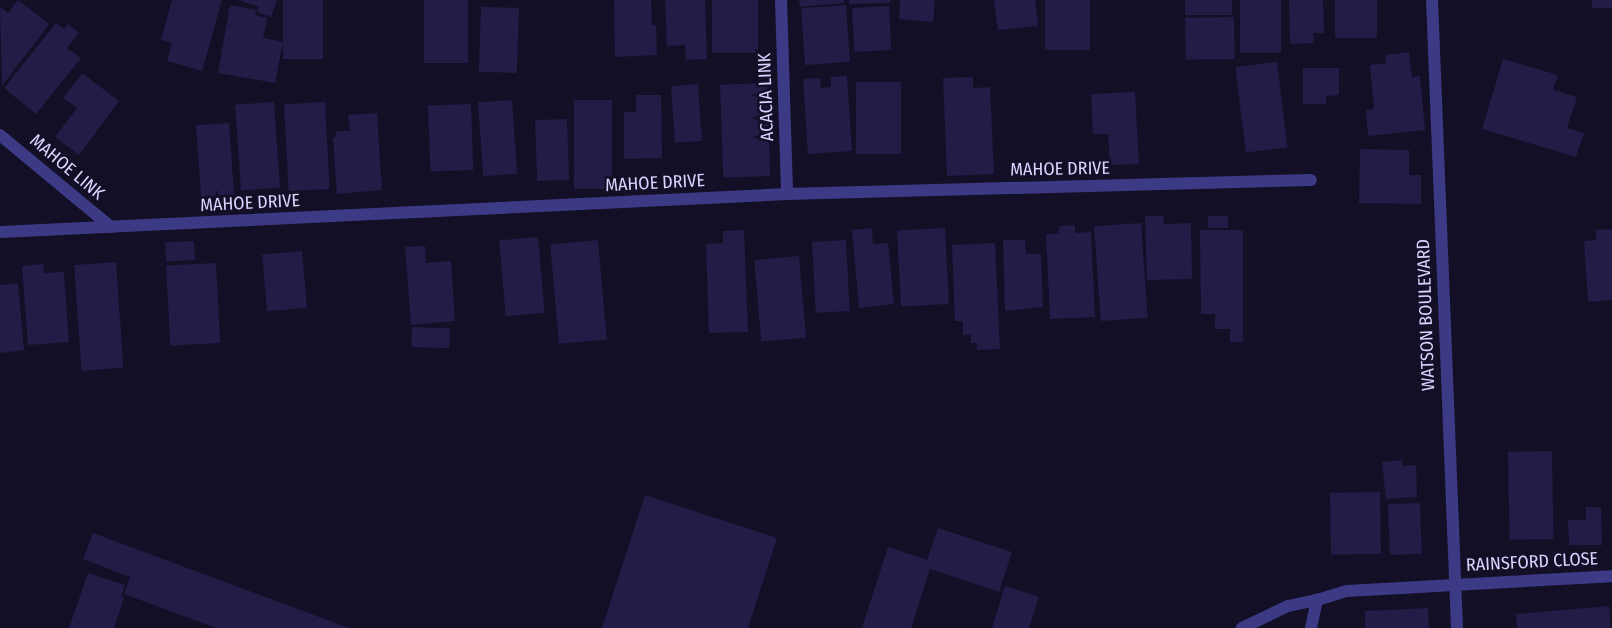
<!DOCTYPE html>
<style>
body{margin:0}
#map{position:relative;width:1612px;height:628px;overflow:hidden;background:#130f26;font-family:"Fira Sans Condensed",sans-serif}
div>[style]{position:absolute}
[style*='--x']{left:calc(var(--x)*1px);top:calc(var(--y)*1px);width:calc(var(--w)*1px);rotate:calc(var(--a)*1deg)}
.building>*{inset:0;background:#241b47;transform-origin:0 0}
.service>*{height:12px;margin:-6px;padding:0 6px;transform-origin:6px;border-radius:6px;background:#3d3a85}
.minor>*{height:12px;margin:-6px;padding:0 6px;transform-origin:6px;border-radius:6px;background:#3d3a85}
span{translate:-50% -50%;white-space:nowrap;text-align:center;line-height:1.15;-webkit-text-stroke:5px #130f26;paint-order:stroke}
.street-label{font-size:18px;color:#d9d4ff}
</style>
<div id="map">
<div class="building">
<div style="clip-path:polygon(18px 0,49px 24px,2px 86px,0 7px,8px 13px)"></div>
<div style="clip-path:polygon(172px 0,222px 0,202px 71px,167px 61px,172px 43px,161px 40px)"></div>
<div style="clip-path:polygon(238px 0,277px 0,271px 17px,257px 12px,259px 7px)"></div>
<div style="left:283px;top:0;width:40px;height:59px"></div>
<div style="left:424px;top:0;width:44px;height:63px"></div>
<div style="clip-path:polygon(614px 0,651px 0,652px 25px,656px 25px,657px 55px,615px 57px)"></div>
<div style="clip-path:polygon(665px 0,705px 0,707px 59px,686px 60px,685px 45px,667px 46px)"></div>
<div style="left:712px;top:0;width:46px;height:53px"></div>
<div style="clip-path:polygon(799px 0,844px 0,844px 3px,800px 7px)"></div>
<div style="clip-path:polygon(849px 0,890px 0,890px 3px,849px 4px)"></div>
<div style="clip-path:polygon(900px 0,935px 0,933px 22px,899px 19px)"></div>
<div style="clip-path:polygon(994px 0,1035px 0,1038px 26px,998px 30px)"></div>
<div style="left:1045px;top:0;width:45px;height:50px"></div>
<div style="left:1185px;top:0;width:47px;height:15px"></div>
<div style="left:1240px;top:0;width:41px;height:53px"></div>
<div style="clip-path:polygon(1289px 0,1323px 0,1324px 33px,1313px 33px,1314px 43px,1290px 44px)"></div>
<div style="left:1335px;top:0;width:42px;height:38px"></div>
<div style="left:1592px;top:0;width:20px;height:8px"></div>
<div style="clip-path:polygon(230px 5px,256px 10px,255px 15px,267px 18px,263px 38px,283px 42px,275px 83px,218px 73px)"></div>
<div style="left:846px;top:5px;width:57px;height:45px;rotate:86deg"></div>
<div style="left:889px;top:6px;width:44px;height:37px;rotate:87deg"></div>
<div style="left:519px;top:8px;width:65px;height:38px;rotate:92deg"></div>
<div style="left:1234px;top:17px;width:42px;height:49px;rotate:89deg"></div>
<div style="clip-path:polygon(56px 23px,64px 29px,68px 24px,79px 33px,67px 48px,81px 58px,36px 114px,4px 88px)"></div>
<div style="clip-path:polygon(1409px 52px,1412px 77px,1420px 76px,1425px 130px,1368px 136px,1366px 110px,1374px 109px,1370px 65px,1386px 63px,1386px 55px)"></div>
<div style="clip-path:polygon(1503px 59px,1558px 75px,1553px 90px,1577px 97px,1567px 128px,1584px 133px,1576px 157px,1482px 129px)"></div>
<div style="left:1277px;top:62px;width:86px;height:42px;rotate:83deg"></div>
<div style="clip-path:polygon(1303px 68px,1339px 68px,1339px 95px,1326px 96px,1326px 104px,1303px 104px)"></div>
<div style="clip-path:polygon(82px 73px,119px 101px,79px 155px,55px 137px,77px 108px,63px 98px)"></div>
<div style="clip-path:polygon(847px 76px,852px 151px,808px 154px,803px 79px,820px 78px,821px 88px,831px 87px,831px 77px)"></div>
<div style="clip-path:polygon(973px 77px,973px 88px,990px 87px,994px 174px,947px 176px,943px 78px)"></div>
<div style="left:901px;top:82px;width:72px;height:45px;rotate:90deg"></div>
<div style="left:767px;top:83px;width:93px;height:47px;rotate:88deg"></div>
<div style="left:698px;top:84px;width:57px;height:27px;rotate:86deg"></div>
<div style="clip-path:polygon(1135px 92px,1139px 164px,1110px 165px,1108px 134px,1093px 134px,1091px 94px)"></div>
<div style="clip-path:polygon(636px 95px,661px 95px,662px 158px,624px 159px,624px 112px,636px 112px)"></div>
<div style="left:512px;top:100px;width:74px;height:34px;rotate:86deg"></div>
<div style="left:574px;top:100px;width:38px;height:89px"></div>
<div style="left:274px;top:102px;width:86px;height:39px;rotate:86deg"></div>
<div style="left:325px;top:102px;width:87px;height:41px;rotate:87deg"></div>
<div style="left:471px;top:104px;width:66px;height:43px;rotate:88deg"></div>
<div style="clip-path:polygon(377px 113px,382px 190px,337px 194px,333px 137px,336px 137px,336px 131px,350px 131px,348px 115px)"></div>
<div style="left:567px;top:119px;width:61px;height:32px;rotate:88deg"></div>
<div style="left:229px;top:123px;width:73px;height:33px;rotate:86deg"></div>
<div style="clip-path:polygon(1360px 149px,1409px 150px,1409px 175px,1421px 175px,1421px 204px,1359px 203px)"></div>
<div style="clip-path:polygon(1145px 216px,1163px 216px,1164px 224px,1191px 223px,1192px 279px,1147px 280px)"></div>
<div style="left:1208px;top:216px;width:20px;height:12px"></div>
<div style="left:1141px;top:223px;width:95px;height:47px;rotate:86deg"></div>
<div style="clip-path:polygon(1075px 225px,1075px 233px,1091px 232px,1095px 317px,1050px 319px,1046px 234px,1059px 234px,1059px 226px)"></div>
<div style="clip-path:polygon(872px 228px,873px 244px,888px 243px,894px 304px,859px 308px,852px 230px)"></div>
<div style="left:945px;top:228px;width:76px;height:48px;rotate:87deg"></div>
<div style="clip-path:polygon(1612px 229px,1612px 300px,1588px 302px,1584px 241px,1596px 240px,1596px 230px)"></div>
<div style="clip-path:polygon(744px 230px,748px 332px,709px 333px,706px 244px,723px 243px,723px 231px)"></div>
<div style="clip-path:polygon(1200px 230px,1243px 230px,1243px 342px,1230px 342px,1230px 329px,1215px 329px,1215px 314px,1201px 314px)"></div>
<div style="left:538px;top:237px;width:76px;height:39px;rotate:85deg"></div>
<div style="left:598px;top:240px;width:100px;height:48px;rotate:85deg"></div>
<div style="left:846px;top:240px;width:71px;height:34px;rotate:87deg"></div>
<div style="clip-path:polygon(1003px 240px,1025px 240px,1026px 254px,1041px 254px,1043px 307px,1005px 311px)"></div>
<div style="left:194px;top:241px;width:19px;height:29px;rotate:87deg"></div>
<div style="clip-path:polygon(995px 243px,1000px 349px,977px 350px,977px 343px,971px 343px,971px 334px,963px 335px,963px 321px,955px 321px,952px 245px)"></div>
<div style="clip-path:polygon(425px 246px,426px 263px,451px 261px,455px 321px,411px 325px,405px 247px)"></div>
<div style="left:302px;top:251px;width:57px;height:40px;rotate:85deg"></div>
<div style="left:799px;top:256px;width:82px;height:45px;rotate:85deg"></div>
<div style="left:116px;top:262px;width:106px;height:42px;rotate:86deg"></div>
<div style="left:216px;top:263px;width:80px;height:50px;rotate:87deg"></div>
<div style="clip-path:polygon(43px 264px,44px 273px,64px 272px,69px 342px,28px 345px,22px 266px)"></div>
<div style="clip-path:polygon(18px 283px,24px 350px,0 353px,0 285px)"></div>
<div style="left:412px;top:327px;width:38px;height:20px;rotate:2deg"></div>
<div style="left:1552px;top:451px;width:88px;height:44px;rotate:89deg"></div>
<div style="clip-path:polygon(1402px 460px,1402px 466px,1416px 465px,1417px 497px,1386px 499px,1382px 462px)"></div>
<div style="left:1380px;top:492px;width:62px;height:50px;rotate:89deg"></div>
<div style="clip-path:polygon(645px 495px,777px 538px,748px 628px,602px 628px)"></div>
<div style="left:1420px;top:503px;width:51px;height:32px;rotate:88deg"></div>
<div style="clip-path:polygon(1586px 507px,1601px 507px,1602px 545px,1569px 545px,1568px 520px,1586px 520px)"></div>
<div style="clip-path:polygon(938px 528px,1012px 552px,999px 592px,930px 569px,911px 628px,862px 628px,888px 547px,927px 560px)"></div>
<div style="clip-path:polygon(93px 533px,349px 628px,216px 628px,124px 594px,130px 577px,83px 559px)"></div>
<div style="clip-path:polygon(88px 573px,125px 585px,121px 597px,124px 598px,114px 628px,69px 628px)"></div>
<div style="clip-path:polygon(1005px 586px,1039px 597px,1029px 628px,992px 628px)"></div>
<div style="clip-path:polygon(1609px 606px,1611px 628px,1517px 628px,1516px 614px)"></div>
<div style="clip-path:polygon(1428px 608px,1429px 628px,1365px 628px,1365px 611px)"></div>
</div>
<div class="service">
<div style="--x:1242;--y:628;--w:51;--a:-25.6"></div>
<div style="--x:1288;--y:606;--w:30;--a:-12"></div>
</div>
<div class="minor">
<div style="--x:781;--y:0;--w:194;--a:88.2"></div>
<div style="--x:1432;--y:0;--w:628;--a:87.72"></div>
<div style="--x:0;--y:135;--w:144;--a:39.7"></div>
<div style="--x:0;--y:232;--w:788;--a:-2.76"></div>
<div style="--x:787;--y:194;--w:524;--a:-1.53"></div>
<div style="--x:1311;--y:628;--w:29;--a:-78"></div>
<div style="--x:1317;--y:600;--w:31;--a:-17"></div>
<div style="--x:1347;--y:591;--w:265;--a:-3.2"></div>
</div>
<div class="street-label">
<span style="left:766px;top:97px;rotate:-92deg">ACACIA LINK</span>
<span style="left:67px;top:167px;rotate:40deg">MAHOE LINK</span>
<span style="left:1060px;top:169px;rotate:-1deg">MAHOE DRIVE</span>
<span style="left:655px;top:183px;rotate:-3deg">MAHOE DRIVE</span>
<span style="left:250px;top:203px;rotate:-3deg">MAHOE DRIVE</span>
<span style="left:1426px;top:315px;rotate:-92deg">WATSON BOULEVARD</span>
<span style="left:1532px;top:562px;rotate:-3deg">RAINSFORD CLOSE</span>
</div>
</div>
